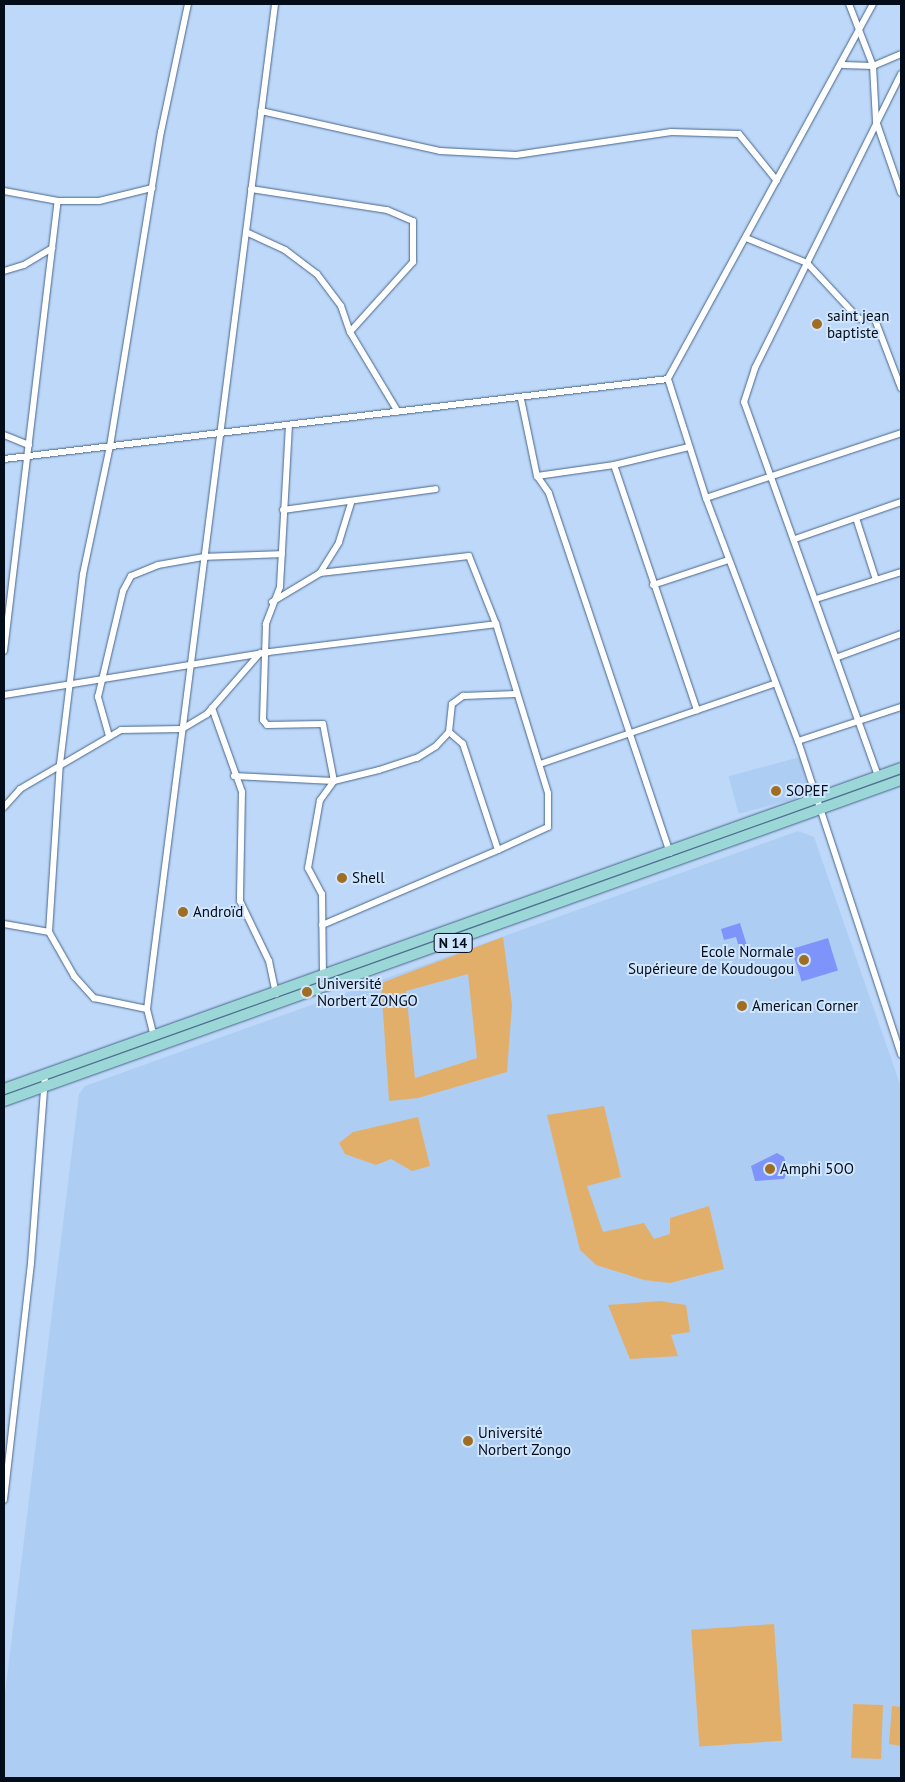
<!DOCTYPE html>
<meta charset="utf-8">
<style>
body{margin:0}
#map{position:relative;width:905px;height:1782px;overflow:hidden;background:#bdd8f9;font-family:"PT Sans",sans-serif}
div>[style]{position:absolute}
[style*='--x']{left:calc(var(--x)*1px);top:calc(var(--y)*1px);width:calc(var(--w)*1px);rotate:calc(var(--a)*1deg)}
.built>*{inset:0;background:#aecdf3;transform-origin:0 0}
.green>*{inset:0;background:#e2af6b;transform-origin:0 0}
.building>*{inset:0;background:#7f94fb;transform-origin:0 0}
.roads{filter:drop-shadow(0 0 1px #48668a) drop-shadow(0 0 1px #48668a)}
.minor>*{height:6px;margin:-3px;padding:0 3px;transform-origin:3px;border-radius:3px;background:#fff}
.primary>*{height:10px;margin:-5px;padding:0 5px;transform-origin:5px;border-radius:5px;background:#9bd7d6}
.dots>*{width:14px;height:14px;translate:-50% -50%;box-sizing:border-box;border:2px solid #d0e5fe;border-radius:50%}
span{translate:-50% -50%;white-space:nowrap;text-align:center;line-height:1.15;-webkit-text-stroke:4px #d0e5fe;paint-order:stroke}
.shield-label span{padding:1px 4px;background:#d0e5fe;border:1px solid;border-radius:4px;-webkit-text-stroke-width:0}
.shield-label{font-size:14px;color:#030c19;font-weight:700}
.poi-label{font-size:15px;color:#030c19}
.left{translate:0 -50%;text-align:left}
.right{translate:-100% -50%;text-align:right}
.frame{position:absolute;inset:0;border:5px solid #030c19;pointer-events:none}
</style>
<div id="map">
<div class="built">
<div style="left:800px;top:757px;width:39px;height:74px;rotate:75deg"></div>
<div style="clip-path:polygon(798px 831px,814px 837px,901px 1087px,901px 1778px,4px 1778px,4px 1702px,79px 1094px,85px 1086px)"></div>
</div>
<div class="green">
<div style="clip-path:polygon(evenodd,503px 937px,512px 1005px,507px 1072px,418px 1098px,389px 1101px,381px 983px,503px 937px,468px 974px,477px 1058px,415px 1078px,406px 991px,468px 974px)"></div>
<div style="clip-path:polygon(604px 1106px,621px 1177px,587px 1186px,603px 1232px,644px 1223px,654px 1239px,670px 1234px,670px 1218px,709px 1206px,724px 1269px,670px 1283px,644px 1280px,596px 1265px,580px 1250px,547px 1115px)"></div>
<div style="clip-path:polygon(418px 1117px,430px 1166px,412px 1171px,391px 1159px,376px 1165px,345px 1154px,339px 1143px,353px 1132px)"></div>
<div style="clip-path:polygon(660px 1301px,686px 1305px,690px 1332px,671px 1335px,678px 1356px,630px 1359px,608px 1305px)"></div>
<div style="left:774px;top:1624px;width:117px;height:83px;rotate:86deg"></div>
<div style="left:853px;top:1704px;width:30px;height:54px;rotate:2deg"></div>
<div style="clip-path:polygon(892px 1706px,901px 1707px,901px 1746px,889px 1744px)"></div>
</div>
<div class="building">
<div style="clip-path:polygon(740px 923px,748px 949px,740px 951px,736px 937px,724px 940px,721px 929px)"></div>
<div style="left:828px;top:938px;width:34px;height:38px;rotate:73deg"></div>
<div style="clip-path:polygon(777px 1153px,784px 1157px,788px 1171px,784px 1179px,755px 1181px,751px 1166px)"></div>
</div>
<div class="roads">
<div class="minor">
<div style="--x:849;--y:4;--w:66;--a:68.8"></div>
<div style="--x:873;--y:66;--w:55;--a:86.9"></div>
<div style="--x:876;--y:121;--w:76;--a:70.9"></div>
<div style="--x:873;--y:4;--w:427;--a:118.7"></div>
<div style="--x:668;--y:379;--w:125;--a:72.3"></div>
<div style="--x:706;--y:498;--w:260;--a:69.3"></div>
<div style="--x:798;--y:741;--w:330;--a:71.8"></div>
<div style="--x:843;--y:65;--w:30;--a:2"></div>
<div style="--x:873;--y:66;--w:30;--a:-23"></div>
<div style="--x:261;--y:111;--w:183;--a:12.6"></div>
<div style="--x:440;--y:151;--w:76;--a:3"></div>
<div style="--x:516;--y:155;--w:157;--a:-8.4"></div>
<div style="--x:671;--y:132;--w:68;--a:1.7"></div>
<div style="--x:739;--y:134;--w:60;--a:51"></div>
<div style="--x:251;--y:189;--w:138;--a:8.8"></div>
<div style="--x:387;--y:210;--w:28;--a:23"></div>
<div style="--x:413;--y:221;--w:41;--a:90"></div>
<div style="--x:413;--y:262;--w:94;--a:132"></div>
<div style="--x:4;--y:191;--w:55;--a:10.5"></div>
<div style="--x:58;--y:201;--w:41;--a:0"></div>
<div style="--x:99;--y:201;--w:55;--a:-13.8"></div>
<div style="--x:246;--y:232;--w:43;--a:24.8"></div>
<div style="--x:285;--y:250;--w:40;--a:37"></div>
<div style="--x:317;--y:274;--w:40;--a:53"></div>
<div style="--x:341;--y:306;--w:28;--a:71"></div>
<div style="--x:350;--y:332;--w:93;--a:59"></div>
<div style="--x:746;--y:238;--w:66;--a:22.3"></div>
<div style="--x:807;--y:263;--w:76;--a:47.1"></div>
<div style="--x:859;--y:319;--w:15;--a:-8"></div>
<div style="--x:874;--y:317;--w:76;--a:69.2"></div>
<div style="--x:4;--y:271;--w:21;--a:-17"></div>
<div style="--x:24;--y:265;--w:33;--a:-31"></div>
<div style="--x:521;--y:399;--w:79;--a:78.3"></div>
<div style="--x:289;--y:425;--w:162;--a:93.2"></div>
<div style="--x:280;--y:587;--w:40;--a:111"></div>
<div style="--x:266;--y:624;--w:96;--a:91.8"></div>
<div style="--x:263;--y:720;--w:6;--a:51"></div>
<div style="--x:267;--y:725;--w:56;--a:-1"></div>
<div style="--x:323;--y:724;--w:58;--a:79.1"></div>
<div style="--x:334;--y:781;--w:24;--a:126"></div>
<div style="--x:320;--y:800;--w:69;--a:100"></div>
<div style="--x:308;--y:868;--w:30;--a:62"></div>
<div style="--x:322;--y:894;--w:83;--a:89.3"></div>
<div style="--x:4;--y:435;--w:27;--a:22"></div>
<div style="--x:4;--y:459;--w:669;--a:-6.87"></div>
<div style="--x:614;--y:465;--w:259;--a:71.3"></div>
<div style="--x:706;--y:498;--w:206;--a:-18.4"></div>
<div style="--x:283;--y:510;--w:154;--a:-7.8"></div>
<div style="--x:856;--y:518;--w:65;--a:72.1"></div>
<div style="--x:795;--y:539;--w:112;--a:-19.2"></div>
<div style="--x:320;--y:573;--w:150;--a:-6.5"></div>
<div style="--x:469;--y:556;--w:73;--a:68.3"></div>
<div style="--x:496;--y:624;--w:177;--a:72.9"></div>
<div style="--x:548;--y:793;--w:34;--a:90"></div>
<div style="--x:548;--y:827;--w:55;--a:155.3"></div>
<div style="--x:653;--y:585;--w:79;--a:-18.4"></div>
<div style="--x:816;--y:599;--w:89;--a:-17.6"></div>
<div style="--x:272;--y:602;--w:56;--a:-31.1"></div>
<div style="--x:320;--y:573;--w:36;--a:-58"></div>
<div style="--x:339;--y:542;--w:41;--a:-72.9"></div>
<div style="--x:4;--y:651;--w:453;--a:-83.2"></div>
<div style="--x:838;--y:657;--w:67;--a:-20.1"></div>
<div style="--x:4;--y:695;--w:268;--a:-9.2"></div>
<div style="--x:269;--y:652;--w:229;--a:-7"></div>
<div style="--x:212;--y:708;--w:89;--a:70.3"></div>
<div style="--x:242;--y:792;--w:109;--a:91.1"></div>
<div style="--x:240;--y:901;--w:67;--a:64.2"></div>
<div style="--x:269;--y:961;--w:34;--a:78"></div>
<div style="--x:109;--y:736;--w:41;--a:-105.8"></div>
<div style="--x:98;--y:697;--w:109;--a:-76.7"></div>
<div style="--x:123;--y:591;--w:17;--a:-62"></div>
<div style="--x:131;--y:576;--w:29;--a:-22"></div>
<div style="--x:158;--y:565;--w:47;--a:-9.9"></div>
<div style="--x:204;--y:557;--w:78;--a:-2.2"></div>
<div style="--x:798;--y:741;--w:108;--a:-18.3"></div>
<div style="--x:540;--y:764;--w:247;--a:-18.9"></div>
<div style="--x:234;--y:776;--w:100;--a:2.9"></div>
<div style="--x:334;--y:781;--w:46;--a:-13.7"></div>
<div style="--x:379;--y:770;--w:40;--a:-18"></div>
<div style="--x:417;--y:758;--w:22;--a:-32"></div>
<div style="--x:436;--y:746;--w:19;--a:-47"></div>
<div style="--x:449;--y:732;--w:28;--a:-84"></div>
<div style="--x:452;--y:704;--w:14;--a:-36"></div>
<div style="--x:463;--y:696;--w:53;--a:-2.2"></div>
<div style="--x:878;--y:776;--w:397;--a:-109.7"></div>
<div style="--x:744;--y:402;--w:36;--a:-72"></div>
<div style="--x:755;--y:368;--w:328;--a:-63.6"></div>
<div style="--x:4;--y:807;--w:24;--a:-48"></div>
<div style="--x:20;--y:789;--w:117;--a:-30.3"></div>
<div style="--x:121;--y:730;--w:61;--a:-0.9"></div>
<div style="--x:182;--y:729;--w:29;--a:-31"></div>
<div style="--x:207;--y:714;--w:81;--a:-49"></div>
<div style="--x:670;--y:853;--w:380;--a:-108.6"></div>
<div style="--x:549;--y:493;--w:21;--a:-125"></div>
<div style="--x:537;--y:476;--w:78;--a:-8.1"></div>
<div style="--x:614;--y:465;--w:77;--a:-13.5"></div>
<div style="--x:4;--y:924;--w:46;--a:10.1"></div>
<div style="--x:49;--y:932;--w:51;--a:60.4"></div>
<div style="--x:74;--y:976;--w:30;--a:48"></div>
<div style="--x:94;--y:998;--w:54;--a:11.7"></div>
<div style="--x:322;--y:925;--w:191;--a:-23.1"></div>
<div style="--x:498;--y:850;--w:112;--a:-108.3"></div>
<div style="--x:463;--y:744;--w:18;--a:-139"></div>
<div style="--x:49;--y:932;--w:168;--a:-86.3"></div>
<div style="--x:60;--y:764;--w:191;--a:-83.1"></div>
<div style="--x:83;--y:574;--w:131;--a:-78.1"></div>
<div style="--x:110;--y:446;--w:318;--a:-80.8"></div>
<div style="--x:161;--y:132;--w:131;--a:-78.1"></div>
<div style="--x:154;--y:1037;--w:29;--a:-104"></div>
<div style="--x:147;--y:1009;--w:56;--a:-82.9"></div>
<div style="--x:154;--y:953;--w:957;--a:-82.73"></div>
<div style="--x:4;--y:1500;--w:239;--a:-83.5"></div>
<div style="--x:31;--y:1263;--w:189;--a:-85.7"></div>
</div>
<div class="primary">
<div style="--x:4;--y:1089;--w:953;--a:-19.69"></div>
<div style="--x:4;--y:1101;--w:953;--a:-19.69"></div>
</div>
</div>
<div class="dots">
<div style="left:817px;top:324px;background:#a06e23"></div>
<div style="left:776px;top:791px;background:#a06e23"></div>
<div style="left:342px;top:878px;background:#a06e23"></div>
<div style="left:183px;top:912px;background:#a06e23"></div>
<div style="left:804px;top:960px;background:#a06e23"></div>
<div style="left:307px;top:992px;background:#a06e23"></div>
<div style="left:742px;top:1006px;background:#a06e23"></div>
<div style="left:770px;top:1169px;background:#a06e23"></div>
<div style="left:468px;top:1441px;background:#a06e23"></div>
</div>
<div class="shield-label">
<span style="left:453px;top:943px">N 14</span>
</div>
<div class="poi-label">
<span class="left" style="left:827px;top:324px">saint jean<br>baptiste</span>
<span class="left" style="left:786px;top:791px">SOPEF</span>
<span class="left" style="left:352px;top:878px">Shell</span>
<span class="left" style="left:193px;top:912px">Androïd</span>
<span class="right" style="left:794px;top:960px">Ecole Normale<br>Supérieure de Koudougou</span>
<span class="left" style="left:317px;top:992px">Université<br>Norbert ZONGO</span>
<span class="left" style="left:752px;top:1006px">American Corner</span>
<span class="left" style="left:780px;top:1169px">Amphi 5OO</span>
<span class="left" style="left:478px;top:1441px">Université<br>Norbert Zongo</span>
</div>
<div class="frame"></div>
</div>
